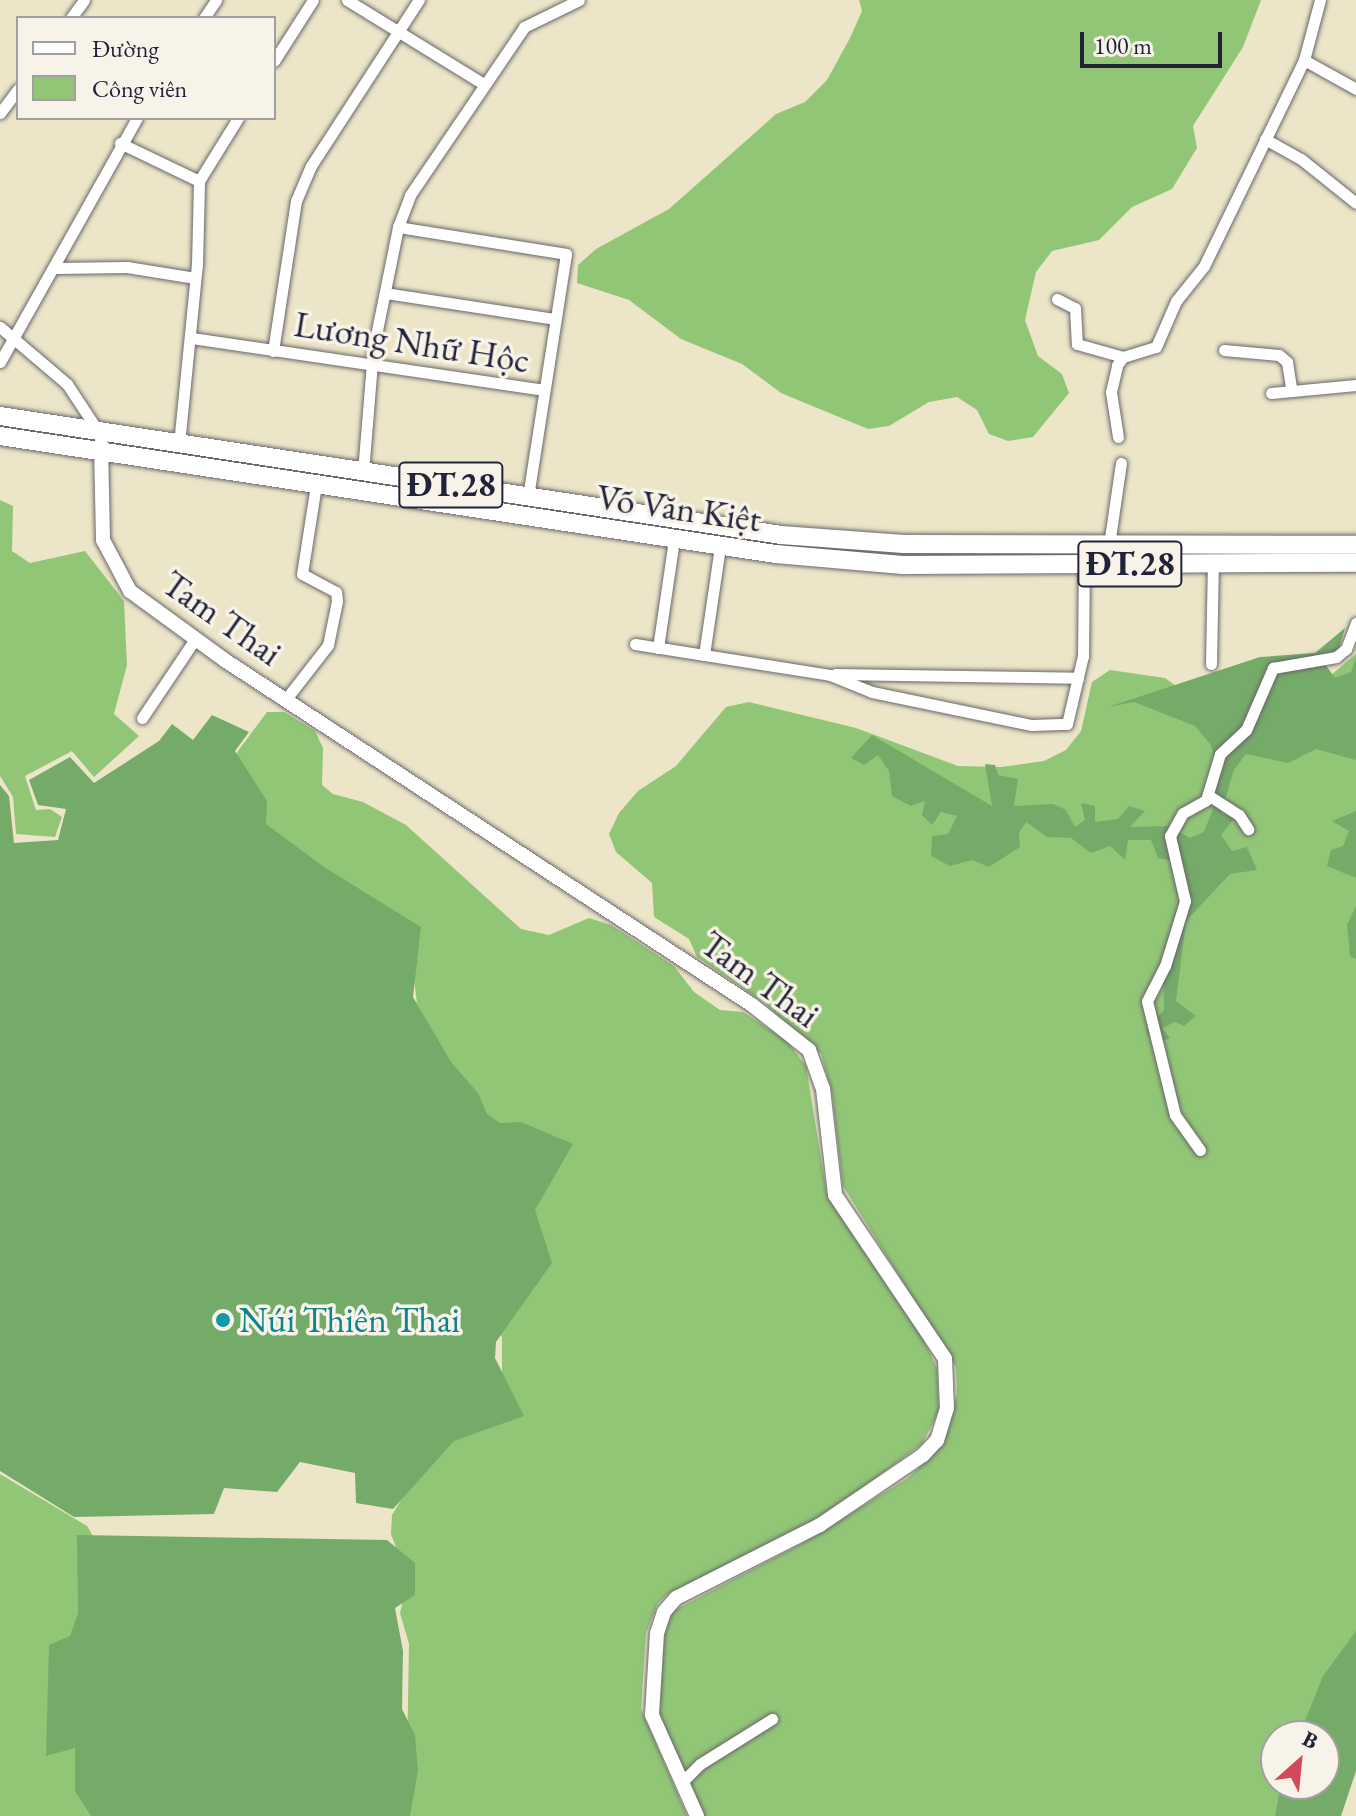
<!DOCTYPE html>
<meta charset="utf-8">
<style>
body{margin:0}
#map{position:relative;width:1356px;height:1816px;overflow:hidden;background:#ece5c8;font-family:"EB Garamond",serif}
div>[style]{position:absolute}
[style*='--x']{left:calc(var(--x)*1px);top:calc(var(--y)*1px);width:calc(var(--w)*1px);rotate:calc(var(--a)*1deg)}
.green>*{inset:0;background:#92c677}
.forest>*{inset:0;background:#75ab68}
.roads{filter:drop-shadow(0 0 2px #69666c) drop-shadow(0 0 2px #69666c)}
.minor>*{height:11px;margin:-5.5px;padding:0 5.5px;transform-origin:5.5px;border-radius:5.5px;background:#fff}
.tertiary>*{height:14px;margin:-7px;padding:0 7px;transform-origin:7px;border-radius:7px;background:#fff}
.primary>*{height:18px;margin:-9px;padding:0 9px;transform-origin:9px;border-radius:9px;background:#fff}
.dots>*{width:22px;height:22px;translate:-50% -50%;box-sizing:border-box;border:4px solid #f7f3e8;border-radius:50%}
span{translate:-50% -50%;white-space:nowrap;text-align:center;line-height:1.15;-webkit-text-stroke:7px #f7f3e8;paint-order:stroke}
.shield-label span{padding:2px 6px;background:#f7f3e8;border:2px solid;border-radius:6px;-webkit-text-stroke-width:0}
.shield-label{font-size:34px;color:#22223b;font-weight:700}
.street-label{font-size:36px;color:#22223b}
.culture-label{font-size:36px;color:#0d838f}
.left{translate:0 -50%;text-align:left}
.legend{position:absolute;left:16px;top:16px;width:260px;height:104px;box-sizing:border-box;background:#f7f3e8;border:2px solid #a29fa3;margin:0;padding:10px 14px;list-style:none;font-size:24px;color:#22223b}
.legend li{display:flex;align-items:center;gap:16px;height:40px}
.legend b{width:40px;border:2px solid #a29fa3}
.north{position:absolute;left:1260px;top:1720px;width:80px;height:80px;box-sizing:border-box;background:#f7f3e8;border:2px solid #a29fa3;border-radius:50%;rotate:27deg;font-size:22px;font-weight:700;line-height:32px;text-align:center;color:#22223b}
.north::after{content:'';display:block;margin:auto;width:28px;height:36px;background:#d1495b;clip-path:polygon(50% 0,100% 100%,50% 72%,0 100%)}
.scale{position:absolute;left:1080px;top:32px;width:142px;height:36px;box-sizing:border-box;border:4px solid #22223b;border-top:0;padding-left:10px;font-size:24px;line-height:28px;white-space:nowrap;color:#22223b;-webkit-text-stroke:6px #f7f3e8;paint-order:stroke}
</style>
<div id="map">
<div class="green">
<div style="clip-path:polygon(859px 0,1261px 0,1243px 47px,1193px 126px,1197px 148px,1172px 189px,1132px 207px,1099px 240px,1052px 251px,1036px 272px,1025px 320px,1038px 356px,1062px 374px,1069px 393px,1033px 437px,1008px 441px,989px 434px,977px 410px,957px 397px,929px 402px,889px 426px,868px 429px,781px 393px,742px 364px,681px 339px,629px 300px,577px 283px,578px 265px,596px 249px,669px 209px,776px 114px,805px 102px,827px 80px,850px 38px,862px 11px)"></div>
<div style="clip-path:polygon(0 500px,13px 506px,12px 551px,30px 563px,85px 551px,124px 601px,127px 665px,114px 714px,139px 736px,94px 777px,72px 751px,25px 776px,36px 810px,50px 809px,62px 817px,55px 837px,16px 834px,13px 797px,0 776px)"></div>
<div style="clip-path:polygon(1356px 654px,1356px 1644px,1308px 1736px,1276px 1736px,1276px 1784px,1296px 1784px,1284px 1816px,704px 1816px,658px 1718px,665px 1628px,673px 1611px,803px 1543px,908px 1478px,942px 1446px,957px 1394px,956px 1367px,843px 1186px,832px 1093px,821px 1054px,763px 1002px,697px 957px,689px 939px,654px 917px,652px 883px,616px 852px,609px 834px,619px 813px,638px 791px,676px 766px,726px 707px,749px 702px,856px 728px,958px 766px,1001px 767px,1044px 761px,1066px 750px,1081px 731px,1092px 682px,1110px 670px,1165px 678px,1203px 705px,1319px 685px)"></div>
<div style="clip-path:polygon(267px 712px,284px 712px,315px 731px,323px 748px,322px 785px,333px 794px,363px 802px,406px 825px,521px 929px,549px 935px,589px 918px,611px 925px,674px 966px,694px 992px,720px 1010px,743px 1012px,787px 1041px,806px 1066px,827px 1195px,922px 1336px,937px 1368px,939px 1411px,922px 1444px,825px 1515px,668px 1594px,658px 1603px,646px 1633px,641px 1709px,687px 1816px,406px 1816px,409px 1644px,400px 1613px,408px 1580px,391px 1534px,392px 1515px,416px 1475px,502px 1383px,502px 1337px,478px 1288px,467px 1097px,417px 1004px,413px 970px,255px 829px,229px 775px,238px 751px)"></div>
<div style="clip-path:polygon(0 1474px,87px 1526px,96px 1541px,114px 1816px,0 1816px)"></div>
</div>
<div class="forest">
<div style="clip-path:polygon(1345px 628px,1336px 658px,1325px 664px,1335px 678px,1351px 672px,1356px 657px,1356px 760px,1316px 749px,1288px 763px,1246px 754px,1234px 770px,1221px 813px,1234px 819px,1221px 835px,1232px 851px,1247px 847px,1257px 870px,1230px 874px,1186px 921px,1176px 1001px,1196px 1016px,1184px 1026px,1175px 1022px,1162px 1028px,1170px 1038px,1156px 1044px,1146px 1031px,1164px 1010px,1163px 954px,1179px 900px,1175px 861px,1158px 858px,1151px 840px,1128px 840px,1125px 860px,1110px 846px,1091px 853px,1071px 838px,1047px 837px,1026px 822px,1019px 833px,1020px 847px,989px 867px,972px 860px,950px 866px,931px 856px,932px 836px,948px 834px,957px 816px,941px 812px,932px 825px,922px 815px,925px 801px,911px 806px,892px 796px,889px 771px,878px 755px,864px 765px,851px 758px,872px 735px,992px 806px,985px 764px,995px 765px,998px 775px,1018px 779px,1014px 806px,1053px 804px,1066px 810px,1075px 827px,1085px 820px,1081px 803px,1095px 806px,1095px 822px,1118px 819px,1129px 806px,1145px 811px,1130px 827px,1169px 826px,1190px 838px,1204px 832px,1214px 806px,1208px 792px,1216px 759px,1210px 744px,1195px 726px,1134px 702px,1108px 707px,1260px 657px,1315px 653px)"></div>
<div style="clip-path:polygon(212px 715px,249px 732px,235px 751px,267px 801px,266px 824px,324px 867px,421px 927px,413px 997px,451px 1062px,478px 1093px,487px 1114px,500px 1123px,521px 1122px,573px 1144px,535px 1210px,552px 1263px,496px 1342px,495px 1358px,524px 1416px,454px 1441px,393px 1509px,356px 1503px,355px 1473px,300px 1462px,277px 1492px,224px 1488px,214px 1514px,74px 1517px,0 1471px,0 785px,9px 796px,14px 843px,58px 840px,66px 809px,38px 805px,29px 780px,70px 757px,94px 783px,159px 741px,172px 724px,193px 740px)"></div>
<div style="clip-path:polygon(1356px 811px,1356px 878px,1327px 866px,1331px 850px,1343px 846px,1349px 831px,1332px 821px)"></div>
<div style="clip-path:polygon(1356px 906px,1356px 959px,1350px 956px,1347px 925px)"></div>
<div style="clip-path:polygon(77px 1535px,387px 1540px,415px 1563px,415px 1595px,395px 1608px,403px 1651px,402px 1709px,415px 1735px,418px 1771px,410px 1816px,91px 1816px,75px 1791px,75px 1748px,46px 1756px,49px 1645px,70px 1636px,78px 1613px)"></div>
<div style="clip-path:polygon(1356px 1631px,1356px 1771px,1341px 1816px,1275px 1816px,1281px 1784px,1324px 1784px,1324px 1736px,1299px 1736px,1323px 1676px)"></div>
</div>
<div class="roads">
<div class="minor">
<div style="--x:347;--y:0;--w:158;--a:31.6"></div>
<div style="--x:71;--y:18;--w:22;--a:-54"></div>
<div style="--x:204;--y:18;--w:22;--a:-56"></div>
<div style="--x:1304;--y:60;--w:60;--a:29.1"></div>
<div style="--x:274;--y:61;--w:72;--a:-57.4"></div>
<div style="--x:0;--y:113;--w:30;--a:-53"></div>
<div style="--x:1265;--y:139;--w:41;--a:29.1"></div>
<div style="--x:1301;--y:159;--w:70;--a:38.7"></div>
<div style="--x:120;--y:143;--w:88;--a:25.7"></div>
<div style="--x:398;--y:227;--w:170;--a:9.1"></div>
<div style="--x:566;--y:254;--w:246;--a:98.9"></div>
<div style="--x:55;--y:268;--w:72;--a:-0.8"></div>
<div style="--x:127;--y:267;--w:69;--a:9.2"></div>
<div style="--x:385;--y:293;--w:172;--a:8.7"></div>
<div style="--x:1057;--y:299;--w:20;--a:27"></div>
<div style="--x:1075;--y:308;--w:36;--a:87"></div>
<div style="--x:1077;--y:344;--w:48;--a:15.8"></div>
<div style="--x:0;--y:327;--w:88;--a:40.4"></div>
<div style="--x:67;--y:384;--w:56;--a:56.6"></div>
<div style="--x:192;--y:338;--w:356;--a:8.4"></div>
<div style="--x:1224;--y:350;--w:55;--a:5.2"></div>
<div style="--x:1279;--y:355;--w:11;--a:41"></div>
<div style="--x:1287;--y:362;--w:26;--a:81"></div>
<div style="--x:273;--y:351;--w:152;--a:-81.3"></div>
<div style="--x:296;--y:201;--w:38;--a:-67"></div>
<div style="--x:311;--y:166;--w:198;--a:-57"></div>
<div style="--x:0;--y:362;--w:280;--a:-60.7"></div>
<div style="--x:1271;--y:393;--w:85;--a:-5.4"></div>
<div style="--x:1118;--y:437;--w:46;--a:-98.8"></div>
<div style="--x:1111;--y:392;--w:28;--a:-77"></div>
<div style="--x:1117;--y:365;--w:10;--a:-53"></div>
<div style="--x:1123;--y:357;--w:34;--a:-17"></div>
<div style="--x:1156;--y:347;--w:50;--a:-66.5"></div>
<div style="--x:1176;--y:301;--w:45;--a:-51.3"></div>
<div style="--x:1204;--y:266;--w:229;--a:-64.1"></div>
<div style="--x:1304;--y:60;--w:62;--a:-75.1"></div>
<div style="--x:179;--y:444;--w:180;--a:-84.3"></div>
<div style="--x:197;--y:265;--w:84;--a:-88.6"></div>
<div style="--x:199;--y:181;--w:74;--a:-58.2"></div>
<div style="--x:363;--y:472;--w:122;--a:-85.3"></div>
<div style="--x:373;--y:350;--w:126;--a:-78.5"></div>
<div style="--x:398;--y:227;--w:34;--a:-69"></div>
<div style="--x:410;--y:195;--w:203;--a:-55.8"></div>
<div style="--x:524;--y:27;--w:61;--a:-26.1"></div>
<div style="--x:1109;--y:545;--w:83;--a:-81.7"></div>
<div style="--x:635;--y:644;--w:197;--a:9"></div>
<div style="--x:830;--y:675;--w:45;--a:22"></div>
<div style="--x:872;--y:692;--w:163;--a:11.7"></div>
<div style="--x:1032;--y:725;--w:35;--a:-2"></div>
<div style="--x:1067;--y:724;--w:70;--a:-76.8"></div>
<div style="--x:1083;--y:656;--w:92;--a:-89.4"></div>
<div style="--x:658;--y:648;--w:109;--a:-81.6"></div>
<div style="--x:704;--y:655;--w:109;--a:-81.6"></div>
<div style="--x:1211;--y:664;--w:100;--a:-88.9"></div>
<div style="--x:835;--y:674;--w:243;--a:0.9"></div>
<div style="--x:286;--y:699;--w:68;--a:-52.1"></div>
<div style="--x:328;--y:645;--w:45;--a:-78.4"></div>
<div style="--x:337;--y:601;--w:9;--a:-96"></div>
<div style="--x:336;--y:592;--w:38;--a:-152"></div>
<div style="--x:302;--y:574;--w:90;--a:-81.1"></div>
<div style="--x:142;--y:718;--w:95;--a:-56.1"></div>
<div style="--x:1208;--y:795;--w:37;--a:33"></div>
<div style="--x:1239;--y:815;--w:17;--a:57"></div>
<div style="--x:1200;--y:1150;--w:43;--a:-125.5"></div>
<div style="--x:1175;--y:1115;--w:117;--a:-103.8"></div>
<div style="--x:1147;--y:1001;--w:39;--a:-63"></div>
<div style="--x:1165;--y:966;--w:68;--a:-72.9"></div>
<div style="--x:1185;--y:901;--w:67;--a:-103"></div>
<div style="--x:1170;--y:836;--w:26;--a:-61"></div>
<div style="--x:1183;--y:813;--w:26;--a:-29"></div>
<div style="--x:1206;--y:800;--w:48;--a:-73.1"></div>
<div style="--x:1220;--y:754;--w:35;--a:-43"></div>
<div style="--x:1246;--y:730;--w:68;--a:-66.5"></div>
<div style="--x:1273;--y:668;--w:64;--a:-9.9"></div>
<div style="--x:1336;--y:657;--w:13;--a:-39"></div>
<div style="--x:1346;--y:649;--w:28;--a:-69"></div>
<div style="--x:681;--y:1783;--w:27;--a:-45"></div>
<div style="--x:700;--y:1764;--w:85;--a:-32"></div>
</div>
<div class="tertiary">
<div style="--x:101;--y:444;--w:96;--a:88.8"></div>
<div style="--x:103;--y:540;--w:58;--a:62.1"></div>
<div style="--x:130;--y:591;--w:119;--a:36.1"></div>
<div style="--x:226;--y:661;--w:628;--a:33.18"></div>
<div style="--x:752;--y:1005;--w:73;--a:38.3"></div>
<div style="--x:809;--y:1050;--w:41;--a:70.3"></div>
<div style="--x:823;--y:1089;--w:107;--a:83.5"></div>
<div style="--x:835;--y:1195;--w:197;--a:56.1"></div>
<div style="--x:945;--y:1359;--w:49;--a:87.7"></div>
<div style="--x:947;--y:1408;--w:34;--a:107"></div>
<div style="--x:937;--y:1440;--w:21;--a:133"></div>
<div style="--x:923;--y:1455;--w:125;--a:145.8"></div>
<div style="--x:820;--y:1525;--w:161;--a:153.1"></div>
<div style="--x:676;--y:1598;--w:18;--a:131"></div>
<div style="--x:664;--y:1612;--w:22;--a:108"></div>
<div style="--x:657;--y:1633;--w:82;--a:93.5"></div>
<div style="--x:652;--y:1715;--w:111;--a:66"></div>
</div>
<div class="primary">
<div style="--x:0;--y:416;--w:790;--a:8.66"></div>
<div style="--x:781;--y:535;--w:123;--a:4.2"></div>
<div style="--x:904;--y:544;--w:452;--a:0.1"></div>
<div style="--x:0;--y:436;--w:785;--a:8.65"></div>
<div style="--x:776;--y:554;--w:127;--a:5"></div>
<div style="--x:903;--y:565;--w:453;--a:-0.3"></div>
</div>
</div>
<div class="dots">
<div style="left:223px;top:1320px;background:#0f9aa8"></div>
</div>
<div class="shield-label">
<span style="left:451px;top:485px">ĐT.28</span>
<span style="left:1130px;top:564px">ĐT.28</span>
</div>
<div class="street-label">
<span style="left:412px;top:342px;rotate:9deg">Lương Nhữ Hộc</span>
<span style="left:679px;top:508px;rotate:8deg">Võ Văn Kiệt</span>
<span style="left:222px;top:618px;rotate:35deg">Tam Thai</span>
<span style="left:760px;top:979px;rotate:36deg">Tam Thai</span>
</div>
<div class="culture-label">
<span class="left" style="left:239px;top:1320px">Núi Thiên Thai</span>
</div>
<ul class="legend">
<li><b style="height:10px;background:#fff"></b>Đường</li>
<li><b style="height:22px;background:#92c677"></b>Công viên</li>
</ul>
<div class="north">B</div>
<div class="scale">100 m</div>
</div>
